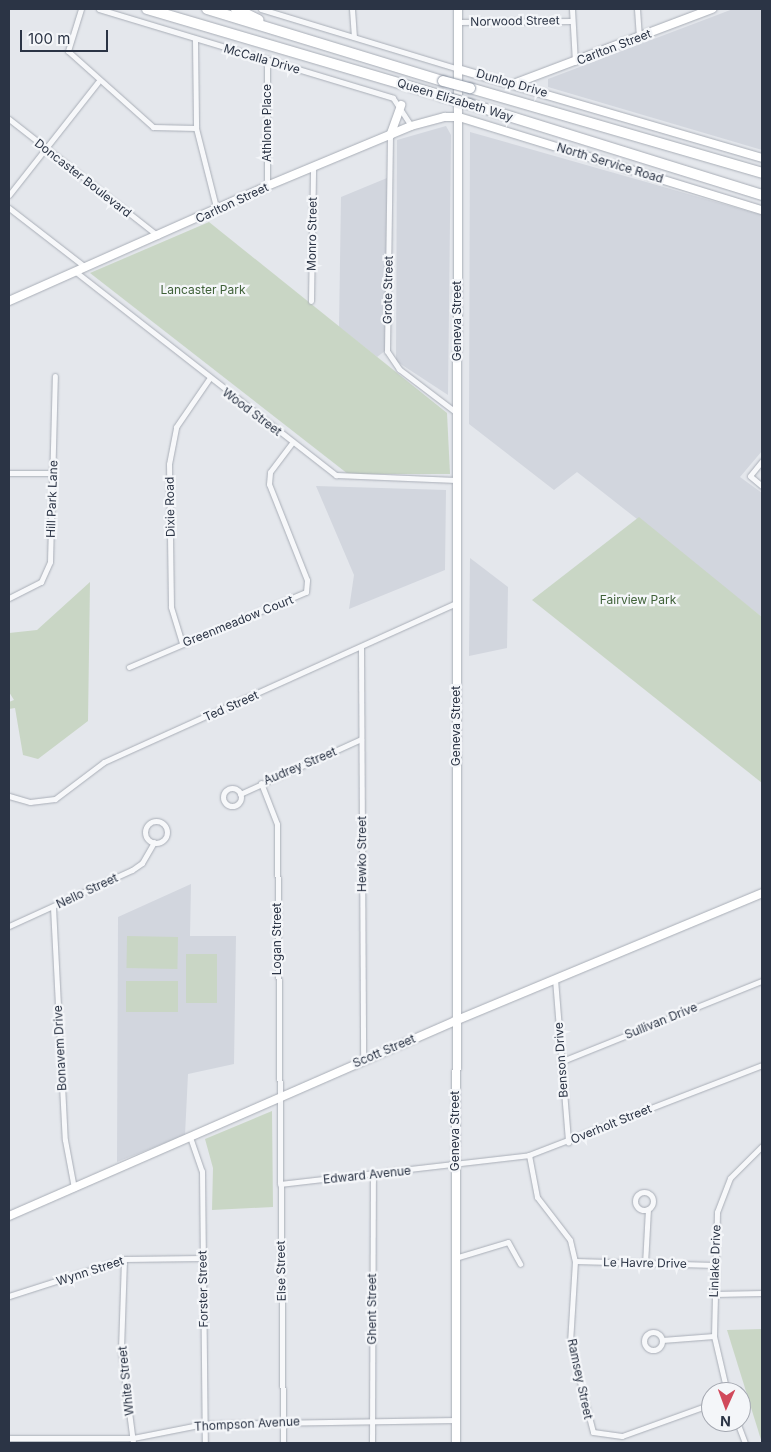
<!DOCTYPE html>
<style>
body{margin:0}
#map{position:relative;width:771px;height:1452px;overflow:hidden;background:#e4e7ec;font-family:Inter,sans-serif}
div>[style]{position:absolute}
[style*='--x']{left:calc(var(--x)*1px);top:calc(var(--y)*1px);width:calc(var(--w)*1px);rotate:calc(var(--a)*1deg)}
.built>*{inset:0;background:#d2d6de}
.green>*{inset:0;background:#c9d6c5;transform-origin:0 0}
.roads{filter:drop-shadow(0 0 1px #a9aeb7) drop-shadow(0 0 1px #a9aeb7)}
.street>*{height:5px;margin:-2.5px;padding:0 2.5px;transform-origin:2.5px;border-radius:2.5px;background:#f7f8fa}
.street>.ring{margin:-2.5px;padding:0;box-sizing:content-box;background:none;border:5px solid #f7f8fa;border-radius:50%}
.secondary>*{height:8px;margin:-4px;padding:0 4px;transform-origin:4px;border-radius:4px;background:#fff}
.highway>*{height:10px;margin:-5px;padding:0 5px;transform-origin:5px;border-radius:5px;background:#fff}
.bridges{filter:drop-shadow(0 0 1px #8b94a3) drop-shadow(0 0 1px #8b94a3)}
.highway-bridge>*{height:10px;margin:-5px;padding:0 5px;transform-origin:5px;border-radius:5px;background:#fff}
span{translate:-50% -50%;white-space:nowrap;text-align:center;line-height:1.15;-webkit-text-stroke:4.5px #f4f6f9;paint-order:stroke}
.street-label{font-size:12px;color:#2b3445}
.park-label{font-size:12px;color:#3f6138}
.frame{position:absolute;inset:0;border:10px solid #2b3445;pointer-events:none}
.north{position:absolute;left:701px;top:1382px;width:50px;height:50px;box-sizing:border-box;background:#f4f6f9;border:1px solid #a4a8b1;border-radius:50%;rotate:182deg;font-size:14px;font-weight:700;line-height:20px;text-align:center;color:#2b3445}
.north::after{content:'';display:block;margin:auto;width:18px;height:22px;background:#d1495b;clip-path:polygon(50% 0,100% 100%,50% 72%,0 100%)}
.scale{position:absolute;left:20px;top:30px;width:88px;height:22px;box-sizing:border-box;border:2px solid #2b3445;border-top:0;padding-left:6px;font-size:15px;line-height:18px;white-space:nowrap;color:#2b3445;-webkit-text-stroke:4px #f4f6f9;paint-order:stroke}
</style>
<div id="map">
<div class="built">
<div style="clip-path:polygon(733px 9px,762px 9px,762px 150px,548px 87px,548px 79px)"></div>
<div style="clip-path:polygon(446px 126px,451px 135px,448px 395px,396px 361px,397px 140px)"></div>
<div style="clip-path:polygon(470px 132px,762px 215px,762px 451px,740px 477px,762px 493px,762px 617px,577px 472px,554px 490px,469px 424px)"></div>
<div style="clip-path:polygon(387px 178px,385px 351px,377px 357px,339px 327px,341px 197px)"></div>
<div style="clip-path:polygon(316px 486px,446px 490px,445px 570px,349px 609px,354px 575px)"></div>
<div style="clip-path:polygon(470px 558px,508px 587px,507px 648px,469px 656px)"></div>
<div style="clip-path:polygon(191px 884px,190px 936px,236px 936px,234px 1064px,188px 1074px,185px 1135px,117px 1162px,118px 917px)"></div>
</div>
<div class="green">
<div style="clip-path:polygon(209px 222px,447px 413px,450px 474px,348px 474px,90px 273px)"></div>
<div style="clip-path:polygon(639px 517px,762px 617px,762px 783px,532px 600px)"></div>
<div style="clip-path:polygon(90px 582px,88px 721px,38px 759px,23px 755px,15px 708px,9px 709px,9px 702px,14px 700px,9px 692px,9px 633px,37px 630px)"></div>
<div style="left:127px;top:936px;width:51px;height:32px;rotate:1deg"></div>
<div style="left:186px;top:954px;width:31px;height:49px"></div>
<div style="left:126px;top:981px;width:52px;height:31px"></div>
<div style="clip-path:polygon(272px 1111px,273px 1207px,212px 1210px,213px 1168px,205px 1139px)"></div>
<div style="clip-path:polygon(762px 1329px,762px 1443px,727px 1330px)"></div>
</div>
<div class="roads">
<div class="street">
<div style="--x:81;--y:9;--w:44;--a:107.2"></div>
<div style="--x:68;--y:51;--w:114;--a:41.8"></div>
<div style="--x:153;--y:127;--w:43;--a:1.3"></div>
<div style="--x:99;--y:9;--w:307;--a:16.8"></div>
<div style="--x:393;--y:98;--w:33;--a:57"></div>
<div style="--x:261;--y:9;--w:206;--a:16.9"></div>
<div style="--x:352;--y:9;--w:28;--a:86"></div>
<div style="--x:572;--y:9;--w:53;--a:86.8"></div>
<div style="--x:637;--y:9;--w:29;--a:86"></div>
<div style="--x:458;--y:22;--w:114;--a:-0.5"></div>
<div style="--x:195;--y:40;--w:88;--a:89.3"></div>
<div style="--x:196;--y:128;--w:86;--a:75.8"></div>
<div style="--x:267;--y:59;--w:127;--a:90"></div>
<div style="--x:9;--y:119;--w:189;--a:38.1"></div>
<div style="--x:390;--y:136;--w:215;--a:90.8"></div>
<div style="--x:387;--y:351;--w:22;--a:56"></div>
<div style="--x:399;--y:369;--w:73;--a:37.2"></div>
<div style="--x:9;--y:195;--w:144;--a:-51.8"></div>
<div style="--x:9;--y:208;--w:96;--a:37.8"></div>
<div style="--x:76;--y:272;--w:330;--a:38"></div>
<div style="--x:336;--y:475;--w:120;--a:2.4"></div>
<div style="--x:311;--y:301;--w:133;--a:-89.1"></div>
<div style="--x:762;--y:461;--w:19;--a:129"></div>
<div style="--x:750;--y:476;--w:16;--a:40"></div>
<div style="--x:9;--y:473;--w:45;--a:0"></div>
<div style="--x:9;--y:598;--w:36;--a:-27"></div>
<div style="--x:41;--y:582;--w:22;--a:-66"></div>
<div style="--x:50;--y:562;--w:186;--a:-88.5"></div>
<div style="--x:182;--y:643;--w:38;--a:-107"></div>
<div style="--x:171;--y:607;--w:143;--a:-90.8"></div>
<div style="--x:169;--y:464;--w:38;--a:-79"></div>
<div style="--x:176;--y:427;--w:58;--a:-55.5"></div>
<div style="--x:361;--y:648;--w:412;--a:89.7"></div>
<div style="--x:129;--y:667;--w:192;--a:-23"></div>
<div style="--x:306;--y:592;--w:12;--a:-85"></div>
<div style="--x:307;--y:580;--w:103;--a:-111.6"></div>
<div style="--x:269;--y:484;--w:12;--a:-85"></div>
<div style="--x:270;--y:472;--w:36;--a:-53"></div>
<div style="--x:261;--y:783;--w:44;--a:68.7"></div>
<div style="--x:277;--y:824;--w:619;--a:89.44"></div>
<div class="ring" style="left:223px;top:788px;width:13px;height:13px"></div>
<div style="--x:240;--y:794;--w:133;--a:-24.4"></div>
<div style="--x:9;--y:796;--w:22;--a:16"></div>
<div style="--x:30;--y:802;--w:25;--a:-7"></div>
<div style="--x:55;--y:799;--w:61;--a:-37.1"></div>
<div style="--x:104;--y:762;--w:386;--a:-24.3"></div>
<div class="ring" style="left:145px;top:821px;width:17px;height:17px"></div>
<div style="--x:53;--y:907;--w:233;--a:87.1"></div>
<div style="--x:65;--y:1140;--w:49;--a:79.4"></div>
<div style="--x:9;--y:926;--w:135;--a:-24.5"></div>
<div style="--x:132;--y:870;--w:12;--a:-35"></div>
<div style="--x:142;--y:863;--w:24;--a:-60"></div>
<div style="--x:555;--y:979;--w:164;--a:85.4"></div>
<div style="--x:560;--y:1062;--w:218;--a:-21.9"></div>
<div style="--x:190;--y:1137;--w:36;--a:71"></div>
<div style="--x:202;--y:1171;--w:272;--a:89.4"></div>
<div style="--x:529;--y:1155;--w:43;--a:79.2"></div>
<div style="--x:537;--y:1197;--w:54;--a:52.5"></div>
<div style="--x:570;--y:1240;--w:22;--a:77"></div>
<div style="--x:575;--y:1261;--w:82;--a:93.5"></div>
<div style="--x:570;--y:1343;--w:92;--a:75.5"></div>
<div style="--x:593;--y:1432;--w:29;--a:8"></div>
<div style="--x:622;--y:1436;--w:95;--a:-19.8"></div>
<div style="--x:280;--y:1184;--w:251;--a:-6.6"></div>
<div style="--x:529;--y:1155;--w:250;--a:-21.1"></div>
<div class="ring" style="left:635px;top:1192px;width:13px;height:13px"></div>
<div style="--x:455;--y:1258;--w:55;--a:-16.8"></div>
<div style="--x:508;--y:1242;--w:25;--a:61"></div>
<div style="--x:124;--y:1259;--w:91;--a:91.9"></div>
<div style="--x:121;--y:1350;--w:94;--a:82.6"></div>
<div style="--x:575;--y:1261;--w:140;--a:1.6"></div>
<div style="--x:645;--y:1264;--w:55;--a:-86.9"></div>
<div style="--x:714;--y:1294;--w:48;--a:-1.2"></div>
<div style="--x:9;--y:1296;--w:121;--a:-17.8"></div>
<div style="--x:124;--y:1259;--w:79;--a:-0.7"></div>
<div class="ring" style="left:644px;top:1332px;width:13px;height:13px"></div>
<div style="--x:662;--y:1340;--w:52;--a:-4.4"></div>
<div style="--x:727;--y:1392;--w:57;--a:-103.1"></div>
<div style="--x:714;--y:1336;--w:124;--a:-88.6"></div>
<div style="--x:717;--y:1212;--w:36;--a:-69"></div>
<div style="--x:730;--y:1178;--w:45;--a:-45"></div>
<div style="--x:737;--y:1422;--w:22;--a:69"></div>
<div style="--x:9;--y:1438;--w:124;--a:0"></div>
<div style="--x:133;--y:1438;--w:72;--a:-11.2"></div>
<div style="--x:204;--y:1424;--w:252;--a:-0.9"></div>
<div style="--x:372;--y:1443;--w:268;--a:-89.8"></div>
</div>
<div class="secondary">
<div style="--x:458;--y:69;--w:317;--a:16.3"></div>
<div style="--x:516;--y:83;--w:210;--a:-20.7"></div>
<div style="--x:390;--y:136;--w:33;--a:-70"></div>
<div style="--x:9;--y:301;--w:282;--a:-24"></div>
<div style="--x:267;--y:186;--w:156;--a:-22.6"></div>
<div style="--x:411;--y:126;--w:35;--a:-15"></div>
<div style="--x:445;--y:117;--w:14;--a:0"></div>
<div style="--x:459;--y:117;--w:317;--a:17.1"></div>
<div style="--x:9;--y:1216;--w:487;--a:-23.6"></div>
<div style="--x:455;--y:1021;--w:333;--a:-22.6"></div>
<div style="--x:456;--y:1443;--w:1434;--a:-89.92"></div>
</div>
<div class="highway">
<div style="--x:147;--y:9;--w:308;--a:16.4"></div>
<div style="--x:207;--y:9;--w:247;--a:17"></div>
<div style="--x:236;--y:9;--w:25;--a:26"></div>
<div style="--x:470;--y:88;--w:304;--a:16.2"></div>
<div style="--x:470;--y:104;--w:306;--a:17.3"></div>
</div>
</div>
<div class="bridges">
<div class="highway-bridge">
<div style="--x:443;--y:81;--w:28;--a:15"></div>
<div style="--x:442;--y:96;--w:29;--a:16"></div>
</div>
</div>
<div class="street-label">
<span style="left:515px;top:21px;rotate:-1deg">Norwood Street</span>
<span style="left:614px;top:47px;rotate:-21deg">Carlton Street</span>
<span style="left:262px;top:59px;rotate:16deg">McCalla Drive</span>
<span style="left:512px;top:83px;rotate:16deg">Dunlop Drive</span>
<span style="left:455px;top:100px;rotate:17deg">Queen Elizabeth Way</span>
<span style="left:267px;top:123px;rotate:-90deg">Athlone Place</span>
<span style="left:610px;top:163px;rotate:17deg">North Service Road</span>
<span style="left:83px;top:178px;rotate:38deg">Doncaster Boulevard</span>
<span style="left:232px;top:203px;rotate:-25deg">Carlton Street</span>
<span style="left:312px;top:234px;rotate:-89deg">Monro Street</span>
<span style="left:388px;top:290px;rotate:-89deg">Grote Street</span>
<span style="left:457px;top:321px;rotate:-90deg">Geneva Street</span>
<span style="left:252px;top:412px;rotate:37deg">Wood Street</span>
<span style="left:52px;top:499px;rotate:-88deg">Hill Park Lane</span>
<span style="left:170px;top:507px;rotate:-91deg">Dixie Road</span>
<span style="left:238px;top:621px;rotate:-22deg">Greenmeadow Court</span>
<span style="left:231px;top:706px;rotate:-24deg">Ted Street</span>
<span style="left:456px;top:726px;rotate:-90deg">Geneva Street</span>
<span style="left:300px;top:766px;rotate:-23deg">Audrey Street</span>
<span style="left:362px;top:854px;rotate:-90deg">Hewko Street</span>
<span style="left:87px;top:891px;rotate:-25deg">Nello Street</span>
<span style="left:277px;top:939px;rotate:-90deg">Logan Street</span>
<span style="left:661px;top:1021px;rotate:-22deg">Sullivan Drive</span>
<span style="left:60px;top:1048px;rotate:-93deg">Bonavem Drive</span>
<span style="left:384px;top:1051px;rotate:-23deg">Scott Street</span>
<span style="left:561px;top:1060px;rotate:-94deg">Benson Drive</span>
<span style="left:611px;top:1124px;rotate:-22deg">Overholt Street</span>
<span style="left:455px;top:1131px;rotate:-90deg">Geneva Street</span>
<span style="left:367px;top:1175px;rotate:-6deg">Edward Avenue</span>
<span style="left:715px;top:1261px;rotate:-88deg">Linlake Drive</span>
<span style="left:645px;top:1263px;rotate:1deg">Le Havre Drive</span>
<span style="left:90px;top:1271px;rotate:-18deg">Wynn Street</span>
<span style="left:281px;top:1271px;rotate:-91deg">Else Street</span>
<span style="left:203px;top:1289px;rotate:-91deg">Forster Street</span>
<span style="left:372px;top:1309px;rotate:-90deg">Ghent Street</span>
<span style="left:580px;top:1379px;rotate:78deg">Ramsey Street</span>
<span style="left:126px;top:1381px;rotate:-96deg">White Street</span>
<span style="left:247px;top:1424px;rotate:-3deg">Thompson Avenue</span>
</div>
<div class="park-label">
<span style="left:203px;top:290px">Lancaster Park</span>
<span style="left:638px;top:600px">Fairview Park</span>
</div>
<div class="frame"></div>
<div class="north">N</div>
<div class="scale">100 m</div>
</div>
